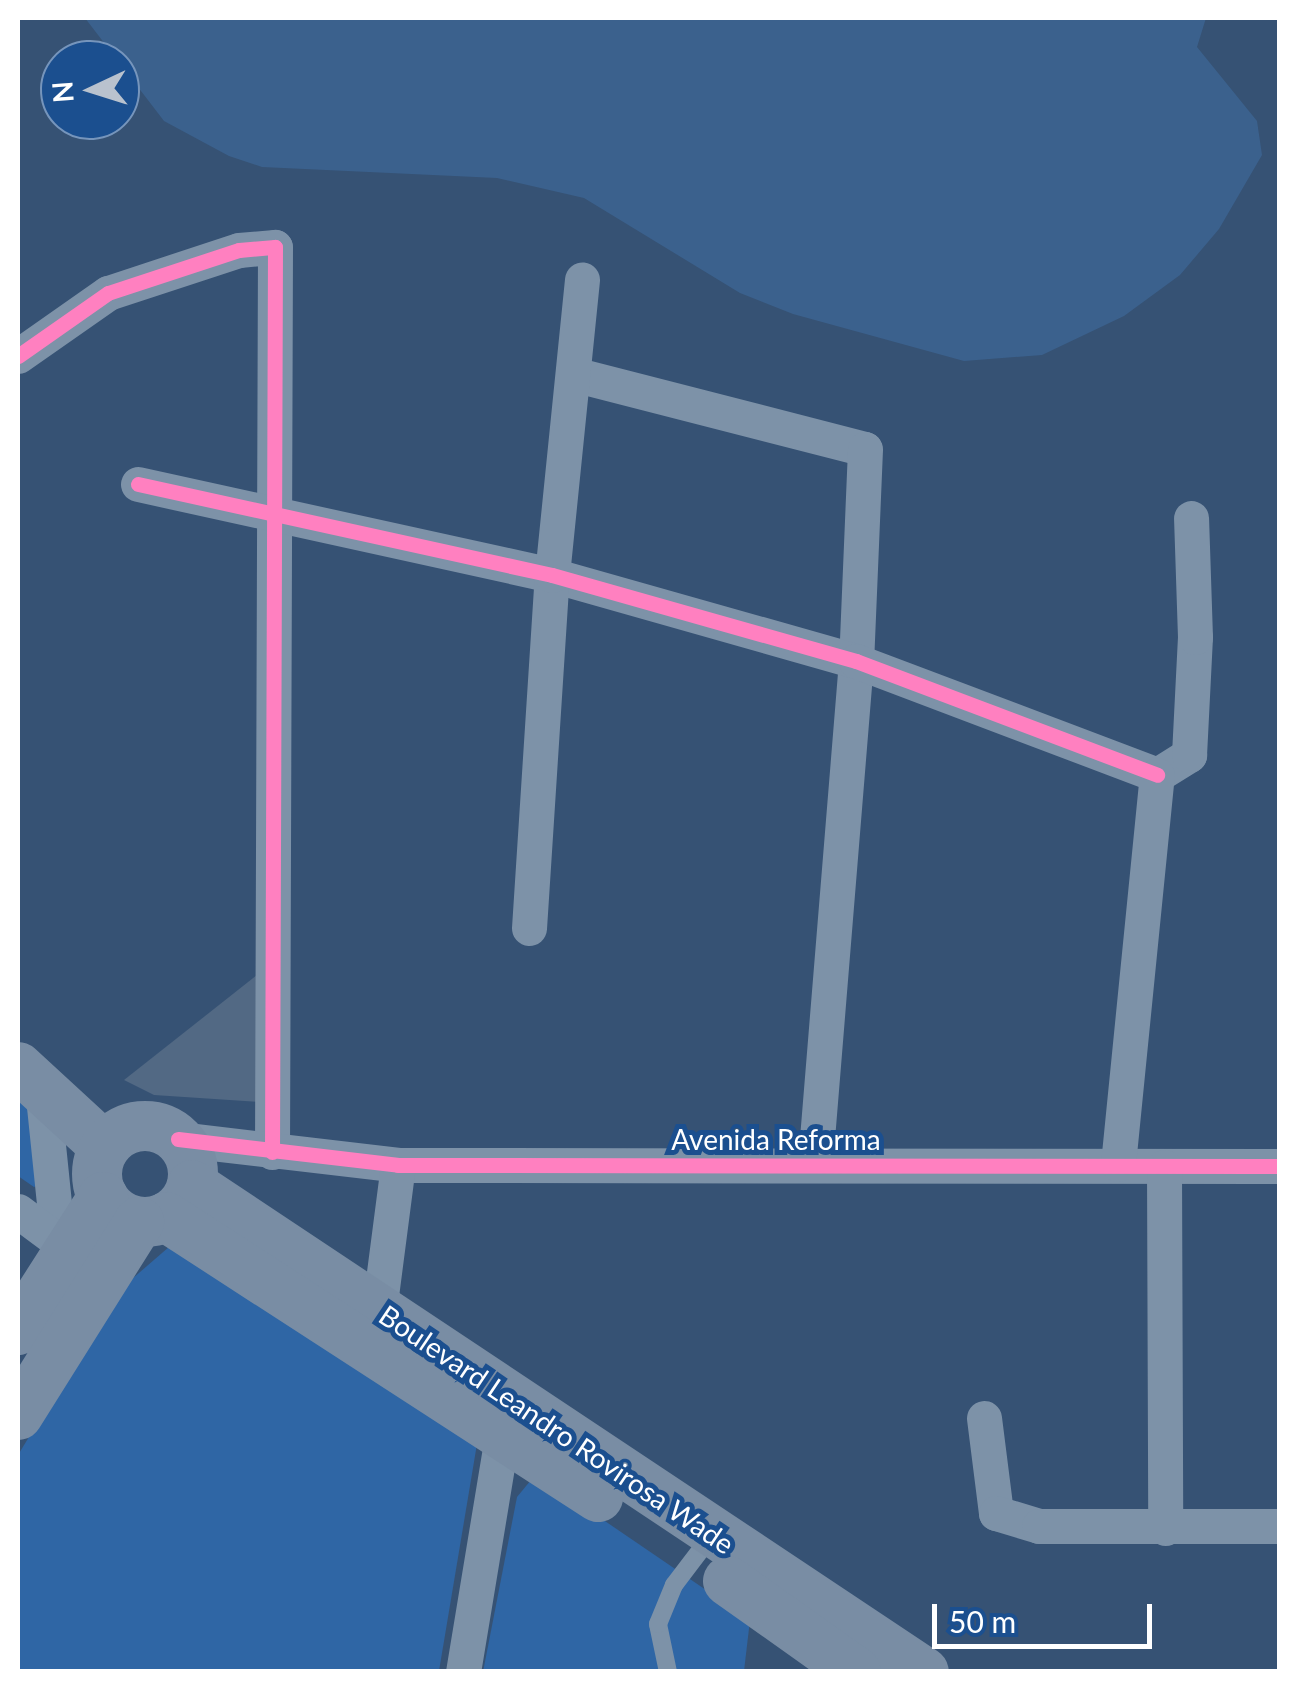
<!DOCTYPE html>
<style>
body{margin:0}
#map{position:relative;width:1297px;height:1689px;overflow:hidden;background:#365274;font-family:Lato,sans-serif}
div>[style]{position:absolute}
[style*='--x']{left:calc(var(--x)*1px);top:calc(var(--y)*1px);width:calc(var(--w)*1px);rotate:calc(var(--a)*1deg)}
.green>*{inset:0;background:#2f66a5}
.water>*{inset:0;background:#3b618d}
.building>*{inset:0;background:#526984}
.service>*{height:18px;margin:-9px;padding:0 9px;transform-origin:9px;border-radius:9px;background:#7d92a8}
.minor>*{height:35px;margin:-17.5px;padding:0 17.5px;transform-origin:17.5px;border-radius:17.5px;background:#7d92a8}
.secondary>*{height:50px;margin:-25px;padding:0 25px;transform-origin:25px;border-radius:25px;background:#798da4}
.secondary>.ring{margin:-25px;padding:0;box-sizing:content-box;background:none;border:50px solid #798da4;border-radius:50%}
.cycleway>*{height:15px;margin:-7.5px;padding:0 7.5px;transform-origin:7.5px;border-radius:7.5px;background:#ff80c0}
span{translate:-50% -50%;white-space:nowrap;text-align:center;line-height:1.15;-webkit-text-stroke:10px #1b4f8f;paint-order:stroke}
.street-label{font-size:28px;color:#fff}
.frame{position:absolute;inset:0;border:20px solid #fff;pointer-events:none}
.north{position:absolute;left:40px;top:40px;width:100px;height:100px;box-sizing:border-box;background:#1b4f8f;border:2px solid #7695bc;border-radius:50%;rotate:266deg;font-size:28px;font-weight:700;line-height:40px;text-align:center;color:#fff}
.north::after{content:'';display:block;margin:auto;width:35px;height:45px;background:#b9c2ce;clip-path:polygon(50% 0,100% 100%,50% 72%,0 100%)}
.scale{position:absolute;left:932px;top:1604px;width:220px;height:45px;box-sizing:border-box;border:5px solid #fff;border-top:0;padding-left:12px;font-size:30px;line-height:35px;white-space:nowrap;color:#fff;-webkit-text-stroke:8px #1b4f8f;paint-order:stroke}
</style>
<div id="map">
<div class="green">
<div style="clip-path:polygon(18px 1084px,34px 1103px,41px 1184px,34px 1187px,18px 1176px)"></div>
<div style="clip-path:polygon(177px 1240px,478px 1438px,439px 1671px,18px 1671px,18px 1455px,117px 1292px)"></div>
<div style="clip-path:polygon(536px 1474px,750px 1620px,744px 1671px,483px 1672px,517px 1497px)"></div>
</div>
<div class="water">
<div style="clip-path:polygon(85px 18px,1206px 18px,1197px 47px,1257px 121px,1262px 155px,1219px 229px,1180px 275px,1124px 316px,1042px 355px,964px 361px,793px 314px,740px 293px,584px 198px,497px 178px,262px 167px,229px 156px,164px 121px)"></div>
</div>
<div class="building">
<div style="clip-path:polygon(257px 975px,259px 1102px,154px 1095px,124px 1080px)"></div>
</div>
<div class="service">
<div style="--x:668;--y:1672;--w:49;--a:-101.8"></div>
<div style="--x:658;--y:1624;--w:42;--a:-67.7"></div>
<div style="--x:674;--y:1585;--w:63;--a:-52.8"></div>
</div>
<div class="minor">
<div style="--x:18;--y:356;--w:110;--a:-35"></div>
<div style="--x:108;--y:293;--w:138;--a:-18.2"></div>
<div style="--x:239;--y:250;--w:36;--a:-5"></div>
<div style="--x:275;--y:247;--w:905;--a:90.19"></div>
<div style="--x:573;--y:374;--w:301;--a:14.4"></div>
<div style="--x:865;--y:449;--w:212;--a:92.4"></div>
<div style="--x:856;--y:661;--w:504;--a:94.67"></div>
<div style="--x:138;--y:484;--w:424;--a:12.4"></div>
<div style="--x:552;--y:575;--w:316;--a:15.8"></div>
<div style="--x:856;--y:661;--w:322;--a:20.7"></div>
<div style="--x:1157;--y:775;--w:38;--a:-32"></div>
<div style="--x:1189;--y:755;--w:118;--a:-87.1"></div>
<div style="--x:1195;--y:637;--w:119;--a:-91.9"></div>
<div style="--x:529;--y:928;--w:354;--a:-86.3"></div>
<div style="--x:552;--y:575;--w:297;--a:-84.2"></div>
<div style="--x:42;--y:1087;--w:174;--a:84.1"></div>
<div style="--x:178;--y:1139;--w:222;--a:6.7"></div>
<div style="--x:398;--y:1165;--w:882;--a:0.06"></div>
<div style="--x:1118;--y:1164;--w:391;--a:-84.3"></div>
<div style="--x:1164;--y:1167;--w:361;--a:89.8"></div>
<div style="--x:18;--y:1211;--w:49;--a:36.6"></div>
<div style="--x:379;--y:1311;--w:147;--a:-82.6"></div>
<div style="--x:984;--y:1418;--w:96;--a:82.8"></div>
<div style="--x:996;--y:1513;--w:45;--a:16.8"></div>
<div style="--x:1039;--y:1526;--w:241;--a:0"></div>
<div style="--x:463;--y:1672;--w:258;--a:-80.6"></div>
</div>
<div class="secondary">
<div style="--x:18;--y:1067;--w:118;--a:42.6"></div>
<div class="ring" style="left:97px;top:1126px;width:46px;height:46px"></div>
<div style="--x:192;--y:1185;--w:879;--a:33.64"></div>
<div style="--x:166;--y:1217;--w:515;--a:32.95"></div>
<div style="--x:18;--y:1330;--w:158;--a:-57.4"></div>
<div style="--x:18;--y:1415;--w:228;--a:-57.9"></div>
<div style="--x:728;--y:1581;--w:157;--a:35.4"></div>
</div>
<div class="cycleway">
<div style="--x:18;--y:356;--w:110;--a:-35"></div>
<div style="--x:108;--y:293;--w:138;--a:-18.2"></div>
<div style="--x:239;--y:250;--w:36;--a:-5"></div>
<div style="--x:275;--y:247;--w:905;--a:90.19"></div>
<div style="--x:138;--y:484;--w:424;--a:12.4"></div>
<div style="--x:552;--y:575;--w:316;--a:15.8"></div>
<div style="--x:856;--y:661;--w:322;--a:20.7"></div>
<div style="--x:178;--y:1139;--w:222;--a:6.7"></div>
<div style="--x:398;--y:1165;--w:882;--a:0.06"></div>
</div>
<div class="street-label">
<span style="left:776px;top:1139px">Avenida Reforma</span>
<span style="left:557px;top:1429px;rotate:34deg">Boulevard Leandro Rovirosa Wade</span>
</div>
<div class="frame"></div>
<div class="north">N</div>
<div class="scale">50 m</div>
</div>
